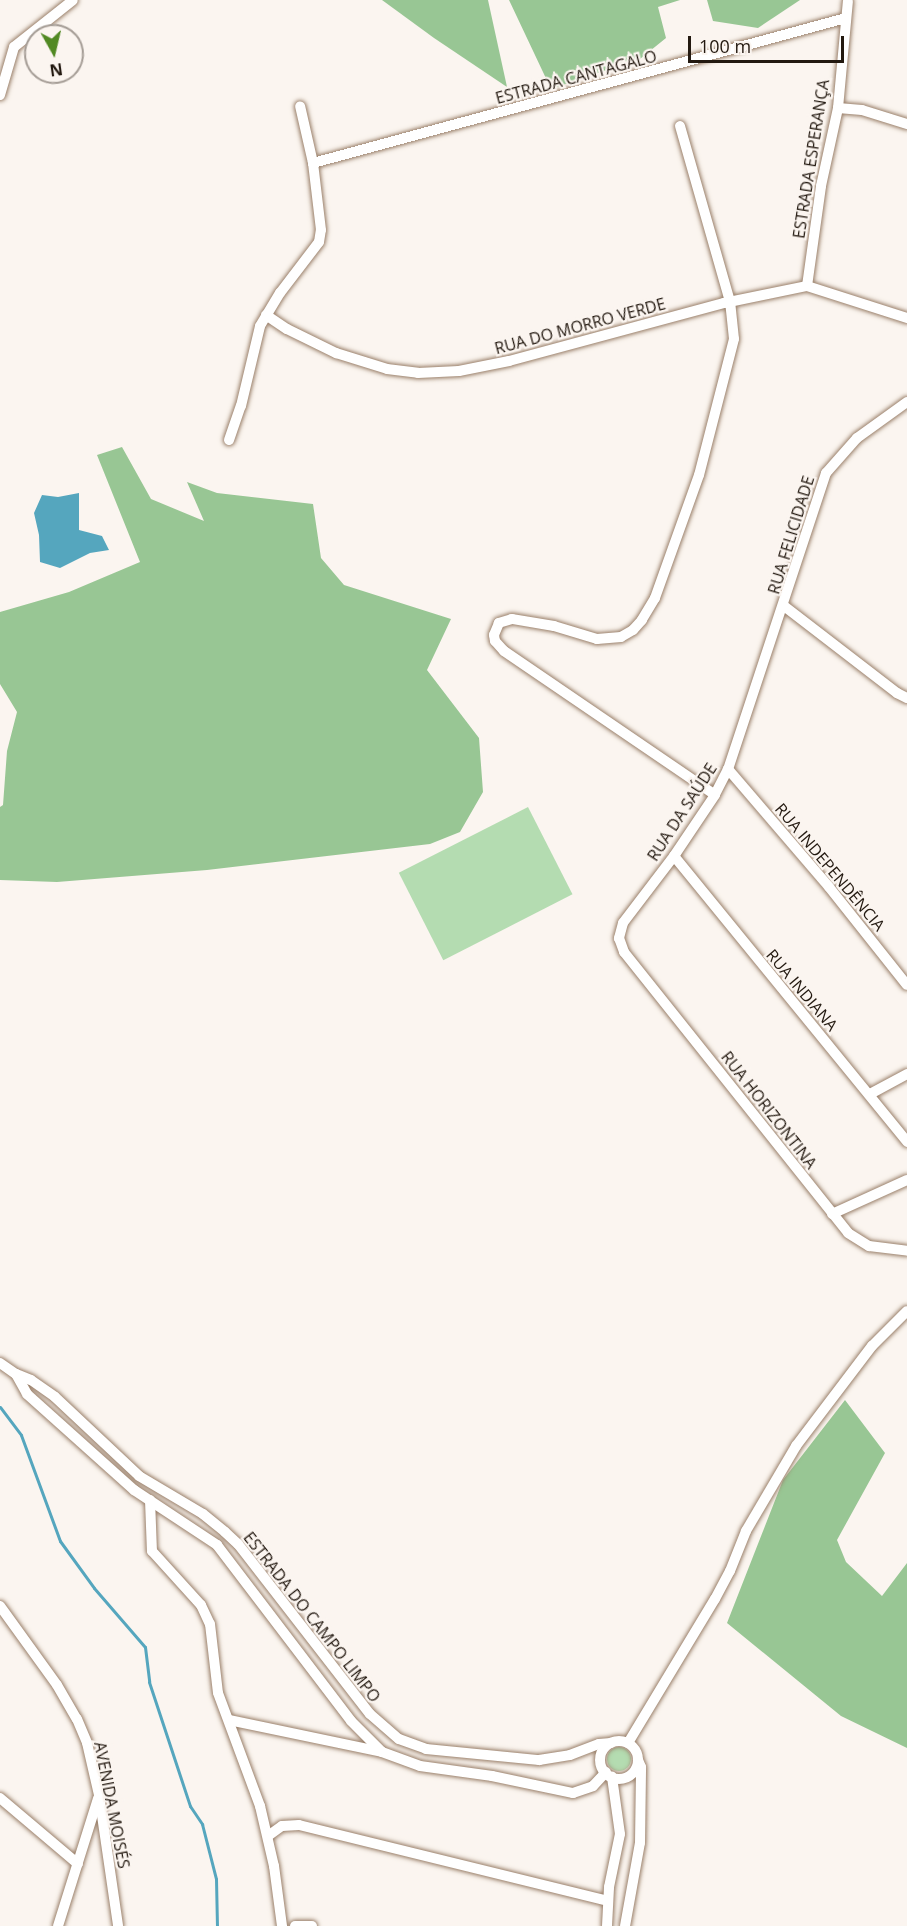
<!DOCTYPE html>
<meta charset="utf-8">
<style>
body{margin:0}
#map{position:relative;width:907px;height:1926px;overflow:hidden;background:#fbf5f0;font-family:"Open Sans",sans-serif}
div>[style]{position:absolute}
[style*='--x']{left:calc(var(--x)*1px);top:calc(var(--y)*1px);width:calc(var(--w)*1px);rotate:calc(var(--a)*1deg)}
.green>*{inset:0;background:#b4dcb1;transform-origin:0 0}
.round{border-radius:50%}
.forest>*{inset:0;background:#98c694}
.water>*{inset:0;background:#55a6be}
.stream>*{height:3px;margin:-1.5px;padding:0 1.5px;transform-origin:1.5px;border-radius:1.5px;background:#55a6be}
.roads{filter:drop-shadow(0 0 2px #9a806a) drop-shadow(0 0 2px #9a806a)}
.minor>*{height:10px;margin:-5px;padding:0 5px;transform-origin:5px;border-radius:5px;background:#fff}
.minor>.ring{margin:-5px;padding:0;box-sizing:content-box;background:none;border:10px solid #fff;border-radius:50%}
span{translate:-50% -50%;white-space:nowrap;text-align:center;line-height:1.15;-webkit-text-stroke:4.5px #fbf5f0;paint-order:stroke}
.street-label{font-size:16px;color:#231910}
.north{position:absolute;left:24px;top:24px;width:60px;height:60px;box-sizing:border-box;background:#fbf5f0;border:2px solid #a59d96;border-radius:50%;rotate:172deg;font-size:16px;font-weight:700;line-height:24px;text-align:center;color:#231910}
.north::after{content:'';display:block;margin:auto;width:21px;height:27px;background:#518923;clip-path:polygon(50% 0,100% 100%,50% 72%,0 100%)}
.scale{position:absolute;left:688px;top:36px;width:156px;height:27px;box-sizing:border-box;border:3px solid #231910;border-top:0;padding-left:8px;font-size:18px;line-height:21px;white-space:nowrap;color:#231910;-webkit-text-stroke:4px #fbf5f0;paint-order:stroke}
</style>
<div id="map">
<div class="green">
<div style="left:528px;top:807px;width:98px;height:145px;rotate:63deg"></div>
<div class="round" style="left:607px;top:1747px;width:24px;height:24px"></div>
</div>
<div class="forest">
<div style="clip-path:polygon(382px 0,488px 0,507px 87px,434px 38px)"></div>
<div style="clip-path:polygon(509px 0,680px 0,658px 7px,666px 38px,640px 59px,551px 89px)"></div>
<div style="clip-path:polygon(707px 0,800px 0,758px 28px,713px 21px)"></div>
<div style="clip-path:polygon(122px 447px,151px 499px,204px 521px,187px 482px,217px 493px,313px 504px,321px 558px,344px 585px,451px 619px,427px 670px,479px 738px,483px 792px,460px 832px,430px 844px,207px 870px,57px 882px,0 880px,0 807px,3px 805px,7px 751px,17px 712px,0 684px,0 612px,69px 592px,140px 562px,97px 455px)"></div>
<div style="clip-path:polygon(845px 1400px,885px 1453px,837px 1540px,846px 1562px,882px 1596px,907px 1563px,907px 1748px,841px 1716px,727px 1623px,783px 1480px)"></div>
</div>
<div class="water">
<div style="clip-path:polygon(79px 493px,79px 530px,102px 536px,109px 550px,90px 553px,60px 568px,40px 562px,39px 535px,34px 513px,42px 495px,58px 497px)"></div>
</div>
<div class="stream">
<div style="--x:0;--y:1407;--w:35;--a:53"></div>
<div style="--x:21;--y:1435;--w:113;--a:69.8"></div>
<div style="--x:60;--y:1541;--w:58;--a:54.1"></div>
<div style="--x:94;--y:1588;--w:78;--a:49.2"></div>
<div style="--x:145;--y:1647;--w:35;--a:83"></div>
<div style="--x:149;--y:1682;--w:131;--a:71.7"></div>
<div style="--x:190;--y:1806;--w:22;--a:56"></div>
<div style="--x:202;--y:1824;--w:57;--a:75.7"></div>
<div style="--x:216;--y:1879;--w:47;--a:88.8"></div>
</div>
<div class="roads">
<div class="minor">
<div style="--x:0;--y:95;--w:50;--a:-73.7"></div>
<div style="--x:14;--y:47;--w:75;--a:-38.5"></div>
<div style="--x:838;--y:108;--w:24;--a:5"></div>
<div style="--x:862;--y:110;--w:47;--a:17.3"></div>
<div style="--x:680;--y:126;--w:182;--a:74.1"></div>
<div style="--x:730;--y:301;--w:38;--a:84"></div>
<div style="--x:734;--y:339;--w:140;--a:104.4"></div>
<div style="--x:699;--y:475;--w:131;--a:109.7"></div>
<div style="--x:655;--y:598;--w:26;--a:121"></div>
<div style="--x:642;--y:620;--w:13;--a:132"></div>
<div style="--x:633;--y:630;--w:14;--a:150"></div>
<div style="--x:621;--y:637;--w:24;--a:175"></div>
<div style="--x:597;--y:639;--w:45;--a:-163.2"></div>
<div style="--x:554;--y:626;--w:43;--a:-170.5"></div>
<div style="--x:512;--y:619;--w:14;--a:163"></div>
<div style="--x:499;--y:623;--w:13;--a:113"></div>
<div style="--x:494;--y:635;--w:6;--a:81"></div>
<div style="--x:495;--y:641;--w:13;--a:48"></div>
<div style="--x:504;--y:651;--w:255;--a:34.3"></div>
<div style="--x:313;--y:163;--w:552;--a:-15.22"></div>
<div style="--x:807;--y:286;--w:101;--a:-82"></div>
<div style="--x:821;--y:186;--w:80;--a:-77.7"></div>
<div style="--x:838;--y:108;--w:107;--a:-84.7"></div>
<div style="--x:266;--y:315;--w:25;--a:34"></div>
<div style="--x:287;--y:329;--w:55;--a:26.1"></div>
<div style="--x:336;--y:353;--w:53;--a:17.4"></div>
<div style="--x:387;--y:369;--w:31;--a:7"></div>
<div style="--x:418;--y:373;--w:41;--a:-2.8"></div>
<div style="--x:459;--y:371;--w:51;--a:-11.3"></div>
<div style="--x:509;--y:361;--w:223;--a:-15.1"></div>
<div style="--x:724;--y:303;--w:85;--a:-11.6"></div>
<div style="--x:807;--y:286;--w:105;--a:17.7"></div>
<div style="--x:907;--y:402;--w:62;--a:144.2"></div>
<div style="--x:857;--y:438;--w:47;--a:131.5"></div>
<div style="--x:826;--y:473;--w:312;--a:108.3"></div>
<div style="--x:728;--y:769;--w:29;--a:117"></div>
<div style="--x:715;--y:795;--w:73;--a:123.9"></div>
<div style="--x:674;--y:856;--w:84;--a:127.3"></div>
<div style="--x:623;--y:923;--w:16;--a:105"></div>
<div style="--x:619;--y:938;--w:15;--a:70"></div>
<div style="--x:624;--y:952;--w:359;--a:51.4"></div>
<div style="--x:848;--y:1233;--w:25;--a:32"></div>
<div style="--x:869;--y:1246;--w:38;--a:7"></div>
<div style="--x:229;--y:440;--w:36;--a:-71"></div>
<div style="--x:241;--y:406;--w:82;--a:-76.6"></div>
<div style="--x:260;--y:326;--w:39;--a:-59"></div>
<div style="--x:280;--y:293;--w:64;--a:-52.6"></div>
<div style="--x:319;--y:242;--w:12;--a:-81"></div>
<div style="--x:321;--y:230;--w:67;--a:-96.8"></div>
<div style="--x:313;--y:163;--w:58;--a:-102.8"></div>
<div style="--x:784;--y:606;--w:143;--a:37.6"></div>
<div style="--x:897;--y:693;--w:11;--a:27"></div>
<div style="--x:728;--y:769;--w:155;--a:49.4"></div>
<div style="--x:829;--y:887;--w:125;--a:51.5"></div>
<div style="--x:674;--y:856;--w:369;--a:50.8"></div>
<div style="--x:870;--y:1094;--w:42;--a:-28.4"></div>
<div style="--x:832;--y:1214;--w:82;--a:-24.4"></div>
<div style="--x:0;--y:1363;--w:19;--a:35"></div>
<div style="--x:16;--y:1374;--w:16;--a:22"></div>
<div style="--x:31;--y:1380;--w:29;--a:35"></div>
<div style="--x:55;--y:1397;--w:115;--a:43.2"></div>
<div style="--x:139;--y:1476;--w:74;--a:30.7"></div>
<div style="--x:203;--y:1514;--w:28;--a:39"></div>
<div style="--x:225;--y:1532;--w:18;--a:43"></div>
<div style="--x:238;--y:1544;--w:215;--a:52.2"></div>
<div style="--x:370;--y:1714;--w:38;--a:41"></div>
<div style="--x:399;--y:1739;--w:29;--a:20"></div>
<div style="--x:426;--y:1749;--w:114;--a:5.6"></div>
<div style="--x:539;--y:1760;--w:31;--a:-9"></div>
<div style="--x:570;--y:1755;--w:31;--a:-21"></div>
<div style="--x:599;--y:1744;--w:12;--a:-5"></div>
<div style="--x:16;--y:1374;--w:23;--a:61"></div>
<div style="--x:27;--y:1394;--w:144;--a:41.9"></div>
<div style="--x:134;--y:1490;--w:100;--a:33.5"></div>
<div style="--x:217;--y:1545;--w:221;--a:52.7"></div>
<div style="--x:351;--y:1721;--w:44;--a:45"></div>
<div style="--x:382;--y:1752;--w:40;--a:20.2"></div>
<div style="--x:420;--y:1766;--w:73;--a:7.9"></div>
<div style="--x:492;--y:1776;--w:83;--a:11.9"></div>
<div style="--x:573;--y:1793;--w:21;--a:-19"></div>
<div style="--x:593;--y:1786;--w:19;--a:-47"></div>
<div style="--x:150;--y:1500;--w:51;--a:87.8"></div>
<div style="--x:152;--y:1551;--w:73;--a:47.8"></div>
<div style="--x:201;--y:1605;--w:21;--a:65"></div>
<div style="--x:210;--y:1624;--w:69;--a:83.4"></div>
<div style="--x:218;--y:1693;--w:121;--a:69.6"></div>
<div style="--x:260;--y:1806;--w:62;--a:76.9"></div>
<div style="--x:274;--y:1866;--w:61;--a:82.4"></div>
<div style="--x:0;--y:1606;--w:97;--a:54.2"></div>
<div style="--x:57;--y:1685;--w:39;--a:60"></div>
<div style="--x:77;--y:1719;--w:26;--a:67"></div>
<div style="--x:87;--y:1743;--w:53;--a:77"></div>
<div style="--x:99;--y:1795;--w:132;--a:81.7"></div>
<div style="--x:229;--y:1720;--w:156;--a:11.8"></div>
<div class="ring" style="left:600px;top:1741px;width:28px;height:28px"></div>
<div style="--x:628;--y:1743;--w:168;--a:-58.9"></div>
<div style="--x:715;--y:1599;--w:32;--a:-62"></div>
<div style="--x:730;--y:1571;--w:43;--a:-68.2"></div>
<div style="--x:746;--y:1531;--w:99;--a:-59.5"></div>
<div style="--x:796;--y:1446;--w:126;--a:-52.8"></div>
<div style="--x:872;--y:1346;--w:49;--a:-45"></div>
<div style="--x:0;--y:1798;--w:102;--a:40.2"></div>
<div style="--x:268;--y:1836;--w:17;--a:-36"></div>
<div style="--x:282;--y:1826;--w:17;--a:-3"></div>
<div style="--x:299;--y:1825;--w:318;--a:13.8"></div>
<div style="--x:58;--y:1926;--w:134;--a:-72.6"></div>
<div style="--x:295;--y:1926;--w:17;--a:0"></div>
<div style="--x:607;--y:1926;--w:39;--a:-87"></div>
<div style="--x:609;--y:1887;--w:54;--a:-78.3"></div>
<div style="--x:620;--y:1834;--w:58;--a:-98"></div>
<div style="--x:625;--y:1926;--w:84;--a:-79.8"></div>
<div style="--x:640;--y:1843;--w:76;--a:-89.2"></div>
<div style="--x:641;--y:1767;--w:8;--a:-113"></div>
</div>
</div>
<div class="street-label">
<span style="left:576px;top:77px;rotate:-15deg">ESTRADA CANTAGALO</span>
<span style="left:811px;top:159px;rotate:-81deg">ESTRADA ESPERANÇA</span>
<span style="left:580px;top:326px;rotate:-15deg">RUA DO MORRO VERDE</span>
<span style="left:791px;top:535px;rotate:-73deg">RUA FELICIDADE</span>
<span style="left:682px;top:812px;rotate:-57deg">RUA DA SAÚDE</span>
<span style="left:830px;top:867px;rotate:50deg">RUA INDEPENDÊNCIA</span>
<span style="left:802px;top:990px;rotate:50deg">RUA INDIANA</span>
<span style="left:769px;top:1110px;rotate:52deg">RUA HORIZONTINA</span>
<span style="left:312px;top:1617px;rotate:52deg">ESTRADA DO CAMPO LIMPO</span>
<span style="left:112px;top:1805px;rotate:79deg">AVENIDA MOISÉS</span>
</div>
<div class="north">N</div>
<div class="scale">100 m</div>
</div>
